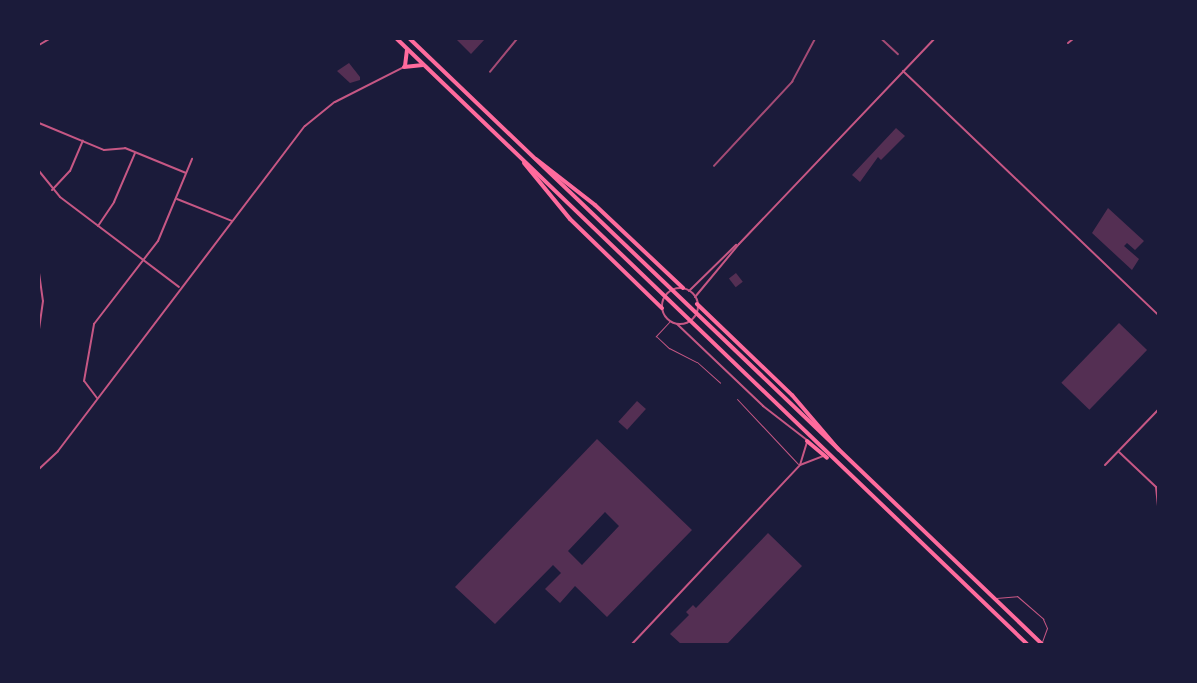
<!DOCTYPE html>
<style>
body{margin:0}
#map{position:relative;width:1197px;height:683px;overflow:hidden;background:#1b1b3a;font-family:"Archivo Narrow",sans-serif}
div>[style]{position:absolute}
[style*='--x']{left:calc(var(--x)*1px);top:calc(var(--y)*1px);width:calc(var(--w)*1px);rotate:calc(var(--a)*1deg)}
.building>*{inset:0;background:#542f53;transform-origin:0 0}
.service>*{height:1px;margin:-0.5px;padding:0 0.5px;transform-origin:0.5px;border-radius:0.5px;background:#c65784}
.minor>*{height:2px;margin:-1px;padding:0 1px;transform-origin:1px;border-radius:1px;background:#c65784}
.tertiary>*{height:2px;margin:-1px;padding:0 1px;transform-origin:1px;border-radius:1px;background:#c65784}
.tertiary>.ring{margin:-1px;padding:0;box-sizing:content-box;background:none;border:2px solid #c65784;border-radius:50%}
.trunk>*{height:4px;margin:-2px;padding:0 2px;transform-origin:2px;border-radius:2px;background:#ff6b9d}
.rail>*{height:1.5px;margin:-0.75px;padding:0 0.75px;transform-origin:0.75px;border-radius:0.75px;background:#a44b75}
span{translate:-50% -50%;white-space:nowrap;text-align:center;line-height:1.15;-webkit-text-stroke:4.5px #1b1b3a;paint-order:stroke}
.frame{position:absolute;inset:0;border:40px solid #1b1b3a;pointer-events:none}
</style>
<div id="map">
<div class="building">
<div style="clip-path:polygon(456px 39px,485px 39px,471px 54px)"></div>
<div style="clip-path:polygon(349px 63px,360px 77px,360px 80px,350px 83px,337px 71px)"></div>
<div style="clip-path:polygon(896px 128px,905px 136px,881px 160px,878px 157px,860px 182px,852px 175px)"></div>
<div style="clip-path:polygon(1108px 208px,1144px 241px,1135px 250px,1127px 243px,1124px 246px,1139px 259px,1132px 270px,1092px 233px)"></div>
<div style="left:736px;top:273px;width:11px;height:9px;rotate:52deg"></div>
<div style="left:1119px;top:323px;width:39px;height:83px;rotate:44deg"></div>
<div style="left:637px;top:401px;width:12px;height:28px;rotate:42deg"></div>
<div style="clip-path:polygon(evenodd,597px 439px,692px 530px,607px 617px,575px 586px,560px 603px,545px 589px,561px 573px,553px 565px,495px 624px,455px 587px,597px 439px,605px 512px,619px 526px,582px 565px,568px 551px,605px 512px)"></div>
<div style="clip-path:polygon(768px 533px,802px 566px,727px 644px,681px 644px,670px 634px,689px 615px,686px 612px,693px 605px,696px 608px)"></div>
</div>
<div class="service">
<div style="--x:670;--y:321;--w:21;--a:133"></div>
<div style="--x:656;--y:336;--w:18;--a:43"></div>
<div style="--x:669;--y:348;--w:31;--a:27"></div>
<div style="--x:697;--y:362;--w:31;--a:42"></div>
<div style="--x:737;--y:399;--w:89;--a:46.8"></div>
<div style="--x:996;--y:598;--w:21;--a:-5"></div>
<div style="--x:1017;--y:596;--w:35;--a:41"></div>
<div style="--x:1043;--y:619;--w:10;--a:66"></div>
<div style="--x:1047;--y:628;--w:15;--a:110"></div>
</div>
<div class="minor">
<div style="--x:1068;--y:43;--w:6;--a:-39"></div>
<div style="--x:39;--y:45;--w:12;--a:-31"></div>
<div style="--x:903;--y:71;--w:353;--a:43.7"></div>
<div style="--x:39;--y:123;--w:70;--a:22.6"></div>
<div style="--x:104;--y:150;--w:21;--a:-5"></div>
<div style="--x:125;--y:148;--w:66;--a:22.3"></div>
<div style="--x:39;--y:171;--w:33;--a:51"></div>
<div style="--x:60;--y:197;--w:149;--a:37.1"></div>
<div style="--x:52;--y:190;--w:26;--a:-47"></div>
<div style="--x:70;--y:171;--w:33;--a:-67"></div>
<div style="--x:177;--y:199;--w:59;--a:21.8"></div>
<div style="--x:98;--y:226;--w:29;--a:-56"></div>
<div style="--x:114;--y:202;--w:53;--a:-66.8"></div>
<div style="--x:39;--y:273;--w:28;--a:82"></div>
<div style="--x:43;--y:301;--w:28;--a:98"></div>
<div style="--x:97;--y:398;--w:21;--a:-127"></div>
<div style="--x:84;--y:381;--w:58;--a:-80"></div>
<div style="--x:94;--y:324;--w:105;--a:-52.4"></div>
<div style="--x:158;--y:241;--w:89;--a:-67.5"></div>
<div style="--x:1119;--y:452;--w:51;--a:43.4"></div>
<div style="--x:1156;--y:487;--w:20;--a:84"></div>
<div style="--x:800;--y:465;--w:24;--a:-73"></div>
<div style="--x:1105;--y:465;--w:76;--a:-46.1"></div>
<div style="--x:39;--y:469;--w:26;--a:-43"></div>
<div style="--x:58;--y:451;--w:408;--a:-52.8"></div>
<div style="--x:305;--y:126;--w:38;--a:-39"></div>
<div style="--x:335;--y:102;--w:77;--a:-26.9"></div>
<div style="--x:632;--y:644;--w:245;--a:-46.8"></div>
<div style="--x:800;--y:465;--w:26;--a:-21"></div>
</div>
<div class="tertiary">
<div class="ring" style="left:662px;top:288px;width:34px;height:34px"></div>
<div style="--x:689;--y:291;--w:66;--a:-44.4"></div>
<div style="--x:695;--y:297;--w:69;--a:-50.3"></div>
<div style="--x:739;--y:244;--w:283;--a:-46.4"></div>
<div style="--x:677;--y:324;--w:119;--a:43.6"></div>
<div style="--x:763;--y:406;--w:56;--a:37.7"></div>
</div>
<div class="trunk">
<div style="--x:397;--y:39;--w:873;--a:43.84"></div>
<div style="--x:410;--y:39;--w:875;--a:43.75"></div>
<div style="--x:405;--y:66;--w:16;--a:-83"></div>
<div style="--x:404;--y:67;--w:19;--a:-6"></div>
<div style="--x:536;--y:159;--w:75;--a:37.9"></div>
<div style="--x:595;--y:205;--w:121;--a:43.3"></div>
<div style="--x:524;--y:163;--w:72;--a:50.6"></div>
<div style="--x:570;--y:219;--w:128;--a:44.1"></div>
<div style="--x:697;--y:304;--w:132;--a:43.8"></div>
<div style="--x:792;--y:395;--w:72;--a:49.5"></div>
<div style="--x:807;--y:441;--w:26;--a:40"></div>
</div>
<div class="rail">
<div style="--x:882;--y:39;--w:22;--a:43"></div>
<div style="--x:490;--y:72;--w:43;--a:-50.7"></div>
<div style="--x:714;--y:166;--w:115;--a:-47.1"></div>
<div style="--x:792;--y:82;--w:49;--a:-61.9"></div>
</div>
<div class="frame"></div>
</div>
